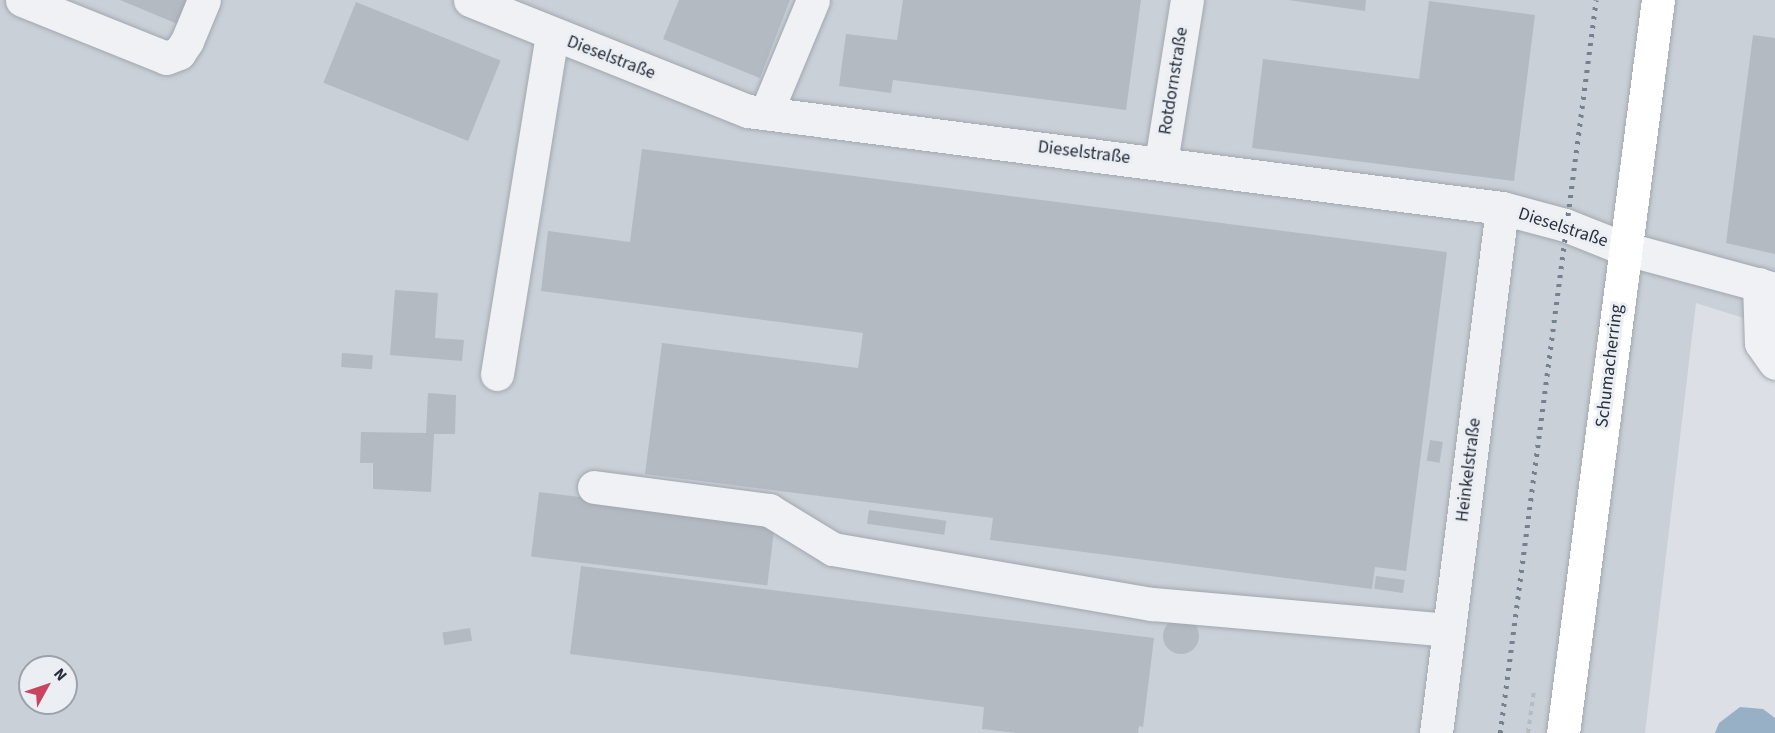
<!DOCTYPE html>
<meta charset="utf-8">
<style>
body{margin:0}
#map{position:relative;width:1775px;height:733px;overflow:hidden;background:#dce0e6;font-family:"Source Sans 3",sans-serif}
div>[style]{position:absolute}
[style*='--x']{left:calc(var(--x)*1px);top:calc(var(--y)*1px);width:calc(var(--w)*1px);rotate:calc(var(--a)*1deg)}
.built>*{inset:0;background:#cad0d7}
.water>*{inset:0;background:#98b0c5}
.building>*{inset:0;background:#b4bac2;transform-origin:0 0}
.round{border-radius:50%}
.path>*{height:4px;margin-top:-2px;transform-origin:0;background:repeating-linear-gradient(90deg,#b7bbc0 0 4.5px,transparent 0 9px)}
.roads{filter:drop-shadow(0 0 2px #a2a7af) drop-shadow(0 0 2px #a2a7af)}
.minor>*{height:33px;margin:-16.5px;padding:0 16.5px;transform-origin:16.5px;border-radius:16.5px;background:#eff1f4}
.major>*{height:33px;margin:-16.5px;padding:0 16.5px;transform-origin:16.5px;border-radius:16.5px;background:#fff}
.rail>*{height:4.5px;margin-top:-2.25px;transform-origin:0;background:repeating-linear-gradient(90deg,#76818f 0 3px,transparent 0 9px)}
span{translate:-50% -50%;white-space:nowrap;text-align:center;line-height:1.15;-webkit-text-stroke:6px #ebeff4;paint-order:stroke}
.street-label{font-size:18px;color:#272f3b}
.north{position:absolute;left:18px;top:655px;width:60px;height:60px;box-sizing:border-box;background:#ebeff4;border:2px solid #9da2aa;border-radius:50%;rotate:50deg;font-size:16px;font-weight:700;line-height:24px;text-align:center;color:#272f3b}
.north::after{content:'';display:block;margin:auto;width:21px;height:27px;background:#c8445f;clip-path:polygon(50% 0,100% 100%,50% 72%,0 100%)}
</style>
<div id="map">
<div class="built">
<div style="clip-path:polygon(evenodd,0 0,1775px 0,1775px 328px,1696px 303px,1645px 733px,0 733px,0 0,30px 667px,66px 667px,66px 703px,30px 703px,30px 667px)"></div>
</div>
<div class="water">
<div style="clip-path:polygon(1740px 707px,1763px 709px,1775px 718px,1775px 733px,1715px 733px,1719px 723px)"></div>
</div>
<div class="building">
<div style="clip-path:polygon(120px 0,190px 0,180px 25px)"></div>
<div style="clip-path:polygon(679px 0,790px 0,760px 78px,663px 39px)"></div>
<div style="clip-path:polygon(903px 0,1141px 0,1126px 110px,893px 80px,891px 93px,839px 86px,846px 34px,897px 40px)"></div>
<div style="clip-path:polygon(1288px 0,1366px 0,1365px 11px)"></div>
<div style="clip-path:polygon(1429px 1px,1535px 15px,1514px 181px,1252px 148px,1263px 59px,1419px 79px)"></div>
<div style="left:356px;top:2px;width:156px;height:87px;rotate:22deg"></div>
<div style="clip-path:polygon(1753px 35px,1775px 38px,1775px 254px,1726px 243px)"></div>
<div style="clip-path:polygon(642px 149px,1447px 252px,1406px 571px,1375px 567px,1372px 589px,990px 540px,993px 518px,645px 474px,662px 343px,858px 368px,863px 333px,541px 291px,548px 231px,630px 242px)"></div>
<div style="clip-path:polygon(395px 290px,438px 293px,435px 338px,464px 340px,462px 361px,390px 355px)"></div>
<div style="left:342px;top:353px;width:31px;height:14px;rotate:4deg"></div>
<div style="clip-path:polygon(428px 393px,456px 395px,455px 434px,434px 434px,431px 492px,373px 489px,373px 463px,360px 463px,361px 432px,426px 433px)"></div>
<div style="left:1430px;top:440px;width:13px;height:21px;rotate:9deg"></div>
<div style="left:539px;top:492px;width:238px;height:65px;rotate:7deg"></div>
<div style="left:869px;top:510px;width:78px;height:14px;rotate:8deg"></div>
<div style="clip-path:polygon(581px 566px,1154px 638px,1143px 727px,1139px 726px,1138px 733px,1017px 733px,982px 729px,984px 707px,570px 654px)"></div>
<div style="left:1376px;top:576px;width:29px;height:13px;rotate:8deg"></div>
<div class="round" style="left:1163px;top:618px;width:36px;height:36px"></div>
<div style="left:470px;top:628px;width:13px;height:28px;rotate:81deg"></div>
</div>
<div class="path">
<div style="--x:1528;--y:733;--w:43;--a:-82.1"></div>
</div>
<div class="roads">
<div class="minor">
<div style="--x:22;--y:0;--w:155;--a:21.9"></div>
<div style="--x:166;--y:58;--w:14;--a:-21"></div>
<div style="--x:179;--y:53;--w:14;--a:-56"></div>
<div style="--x:187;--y:41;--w:44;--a:-67.5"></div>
<div style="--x:470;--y:0;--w:299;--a:21.8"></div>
<div style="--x:748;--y:111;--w:760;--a:7.33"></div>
<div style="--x:1502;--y:208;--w:65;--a:15.1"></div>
<div style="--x:1565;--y:225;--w:62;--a:21.6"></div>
<div style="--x:1623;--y:248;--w:157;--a:15.1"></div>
<div style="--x:766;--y:113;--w:122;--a:-67.4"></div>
<div style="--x:1161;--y:162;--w:164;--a:-80.9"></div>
<div style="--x:1759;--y:284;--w:59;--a:88.1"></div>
<div style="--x:1761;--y:343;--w:24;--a:55"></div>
<div style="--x:497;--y:374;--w:343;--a:-80.8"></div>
<div style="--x:594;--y:487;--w:177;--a:7.5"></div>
<div style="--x:769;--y:510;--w:75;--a:31.4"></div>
<div style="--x:833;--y:549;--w:324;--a:9.8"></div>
<div style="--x:1152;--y:604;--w:298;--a:5"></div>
<div style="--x:1436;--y:733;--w:529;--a:-82.83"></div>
</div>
<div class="major">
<div style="--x:1563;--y:733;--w:739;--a:-82.62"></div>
</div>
</div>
<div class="rail">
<div style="--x:1500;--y:733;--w:739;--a:-82.54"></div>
</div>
<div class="street-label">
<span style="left:611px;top:58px;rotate:21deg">Dieselstraße</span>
<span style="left:1174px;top:81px;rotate:-81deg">Rotdornstraße</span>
<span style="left:1084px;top:153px;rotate:7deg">Dieselstraße</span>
<span style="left:1563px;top:228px;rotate:18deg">Dieselstraße</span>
<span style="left:1610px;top:366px;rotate:-83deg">Schumacherring</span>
<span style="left:1469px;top:470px;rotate:-83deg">Heinkelstraße</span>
</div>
<div class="north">N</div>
</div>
